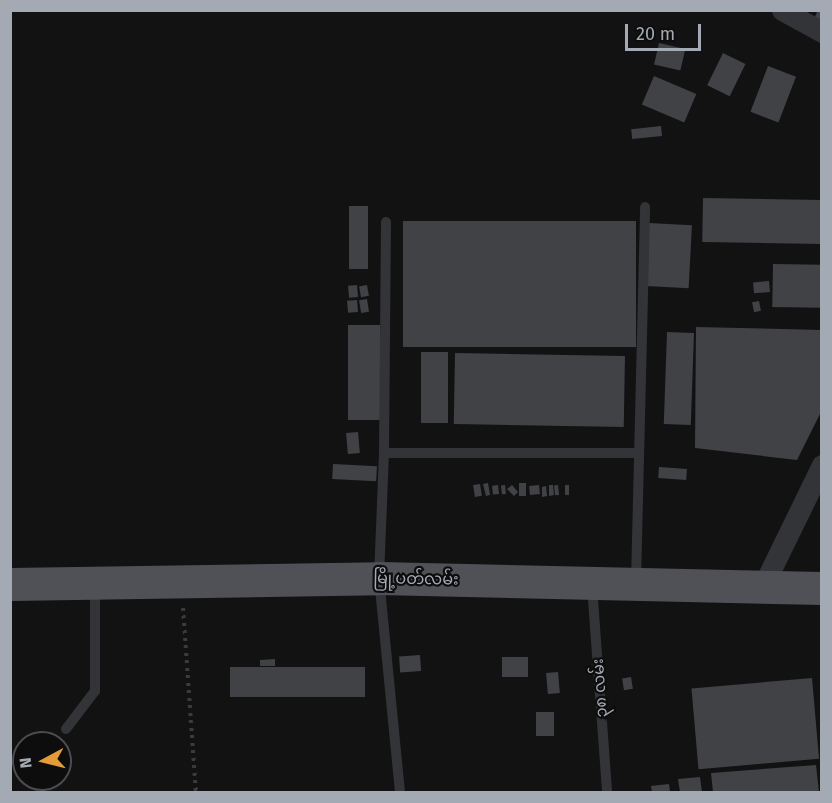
<!DOCTYPE html>
<meta charset="utf-8">
<style>
body{margin:0}
#map{position:relative;width:832px;height:803px;overflow:hidden;background:#121213;font-family:"Fira Sans","Noto Sans Myanmar",sans-serif}
div>[style]{position:absolute}
[style*='--x']{left:calc(var(--x)*1px);top:calc(var(--y)*1px);width:calc(var(--w)*1px);rotate:calc(var(--a)*1deg)}
.building>*{inset:0;background:#414246;transform-origin:0 0}
.path>*{height:4px;margin-top:-2px;transform-origin:0;background:repeating-linear-gradient(90deg,#393b3f 0 3px,transparent 0 7.5px)}
.lane>*{height:10px;margin:-5px;padding:0 5px;transform-origin:5px;border-radius:5px;background:#333438}
.street>*{height:21px;margin:-10.5px;padding:0 10.5px;transform-origin:10.5px;border-radius:10.5px;background:#333438}
.primary>*{height:33px;margin:-16.5px;padding:0 16.5px;transform-origin:16.5px;border-radius:16.5px;background:#4f5157}
span{translate:-50% -50%;white-space:nowrap;text-align:center;line-height:1.15;-webkit-text-stroke:4.5px #0d0d0e;paint-order:stroke}
.street-label{font-size:16px;color:#a4aab3}
.frame{position:absolute;inset:0;border:12px solid #a4aab3;pointer-events:none}
.north{position:absolute;left:12px;top:731px;width:60px;height:60px;box-sizing:border-box;background:#0d0d0e;border:2px solid #494c50;border-radius:50%;rotate:263deg;font-size:16px;font-weight:700;line-height:24px;text-align:center;color:#a4aab3}
.north::after{content:'';display:block;margin:auto;width:21px;height:27px;background:#e49c39;clip-path:polygon(50% 0,100% 100%,50% 72%,0 100%)}
.scale{position:absolute;left:625px;top:24px;width:76px;height:27px;box-sizing:border-box;border:3px solid #a4aab3;border-top:0;padding-left:8px;font-size:18px;line-height:21px;white-space:nowrap;color:#a4aab3;-webkit-text-stroke:4px #0d0d0e;paint-order:stroke}
</style>
<div id="map">
<div class="building">
<div style="clip-path:polygon(818px 10px,822px 10px,822px 25px,813px 21px)"></div>
<div style="left:659px;top:43px;width:27px;height:22px;rotate:13deg"></div>
<div style="left:723px;top:53px;width:25px;height:36px;rotate:26deg"></div>
<div style="left:768px;top:66px;width:30px;height:49px;rotate:21deg"></div>
<div style="left:654px;top:76px;width:46px;height:31px;rotate:23deg"></div>
<div style="left:661px;top:126px;width:10px;height:30px;rotate:84deg"></div>
<div style="left:703px;top:198px;width:119px;height:44px;rotate:1deg"></div>
<div style="left:349px;top:206px;width:19px;height:63px"></div>
<div style="left:636px;top:221px;width:126px;height:233px;rotate:90deg"></div>
<div style="left:649px;top:223px;width:43px;height:63px;rotate:3deg"></div>
<div style="left:773px;top:264px;width:49px;height:43px;rotate:1deg"></div>
<div style="left:769px;top:281px;width:11px;height:16px;rotate:85deg"></div>
<div style="left:357px;top:285px;width:12px;height:9px;rotate:85deg"></div>
<div style="left:367px;top:285px;width:11px;height:8px;rotate:80deg"></div>
<div style="left:367px;top:299px;width:13px;height:8px;rotate:81deg"></div>
<div style="left:357px;top:300px;width:12px;height:10px;rotate:85deg"></div>
<div style="left:759px;top:301px;width:10px;height:7px;rotate:79deg"></div>
<div style="left:348px;top:325px;width:32px;height:95px"></div>
<div style="clip-path:polygon(696px 327px,822px 330px,822px 410px,797px 460px,695px 448px)"></div>
<div style="left:667px;top:332px;width:27px;height:92px;rotate:2deg"></div>
<div style="left:421px;top:352px;width:27px;height:71px"></div>
<div style="left:455px;top:353px;width:170px;height:71px;rotate:1deg"></div>
<div style="left:358px;top:432px;width:21px;height:12px;rotate:85deg"></div>
<div style="left:333px;top:464px;width:44px;height:15px;rotate:3deg"></div>
<div style="left:659px;top:467px;width:28px;height:11px;rotate:4deg"></div>
<div style="clip-path:polygon(488px 483px,490px 495px,486px 496px,483px 484px)"></div>
<div style="left:519px;top:483px;width:7px;height:13px"></div>
<div style="left:480px;top:484px;width:12px;height:7px;rotate:81deg"></div>
<div style="left:498px;top:485px;width:9px;height:6px;rotate:84deg"></div>
<div style="left:505px;top:485px;width:9px;height:4px;rotate:84deg"></div>
<div style="clip-path:polygon(512px 485px,518px 492px,514px 496px,507px 489px)"></div>
<div style="left:539px;top:485px;width:9px;height:10px;rotate:84deg"></div>
<div style="clip-path:polygon(549px 485px,553px 485px,554px 495px,549px 496px)"></div>
<div style="left:558px;top:485px;width:10px;height:4px;rotate:84deg"></div>
<div style="left:565px;top:485px;width:4px;height:10px"></div>
<div style="clip-path:polygon(546px 486px,547px 496px,542px 497px,542px 487px)"></div>
<div style="left:420px;top:655px;width:16px;height:21px;rotate:86deg"></div>
<div style="left:502px;top:657px;width:26px;height:20px"></div>
<div style="clip-path:polygon(275px 659px,275px 666px,260px 666px,260px 660px)"></div>
<div style="left:230px;top:667px;width:135px;height:30px"></div>
<div style="left:558px;top:672px;width:21px;height:12px;rotate:85deg"></div>
<div style="left:631px;top:677px;width:12px;height:9px;rotate:81deg"></div>
<div style="left:812px;top:678px;width:81px;height:121px;rotate:85deg"></div>
<div style="left:536px;top:712px;width:18px;height:24px"></div>
<div style="clip-path:polygon(816px 765px,819px 792px,713px 792px,711px 773px)"></div>
<div style="clip-path:polygon(700px 777px,702px 792px,680px 792px,678px 779px)"></div>
<div style="clip-path:polygon(669px 784px,670px 792px,652px 792px,651px 786px)"></div>
</div>
<div class="path">
<div style="--x:183;--y:608;--w:184;--a:86"></div>
</div>
<div class="lane">
<div style="--x:386;--y:222;--w:231;--a:90.5"></div>
<div style="--x:384;--y:453;--w:255;--a:0"></div>
<div style="--x:384;--y:453;--w:125;--a:92.3"></div>
<div style="--x:379;--y:578;--w:215;--a:84.4"></div>
<div style="--x:636;--y:581;--w:374;--a:-88.6"></div>
<div style="--x:592;--y:586;--w:207;--a:85.8"></div>
<div style="--x:66;--y:729;--w:48;--a:-52.7"></div>
<div style="--x:95;--y:691;--w:104;--a:-90"></div>
</div>
<div class="street">
<div style="--x:782;--y:10;--w:46;--a:28.8"></div>
<div style="--x:762;--y:588;--w:137;--a:-64"></div>
</div>
<div class="primary">
<div style="--x:10;--y:584;--w:369;--a:-0.9"></div>
<div style="--x:379;--y:578;--w:443;--a:1.3"></div>
</div>
<div class="street-label">
<span style="left:416px;top:579px;rotate:1deg">မြို့ပတ်လမ်း</span>
<span style="left:600px;top:688px;rotate:-94deg">၃၈ လမ်း</span>
</div>
<div class="frame"></div>
<div class="north">N</div>
<div class="scale">20 m</div>
</div>
